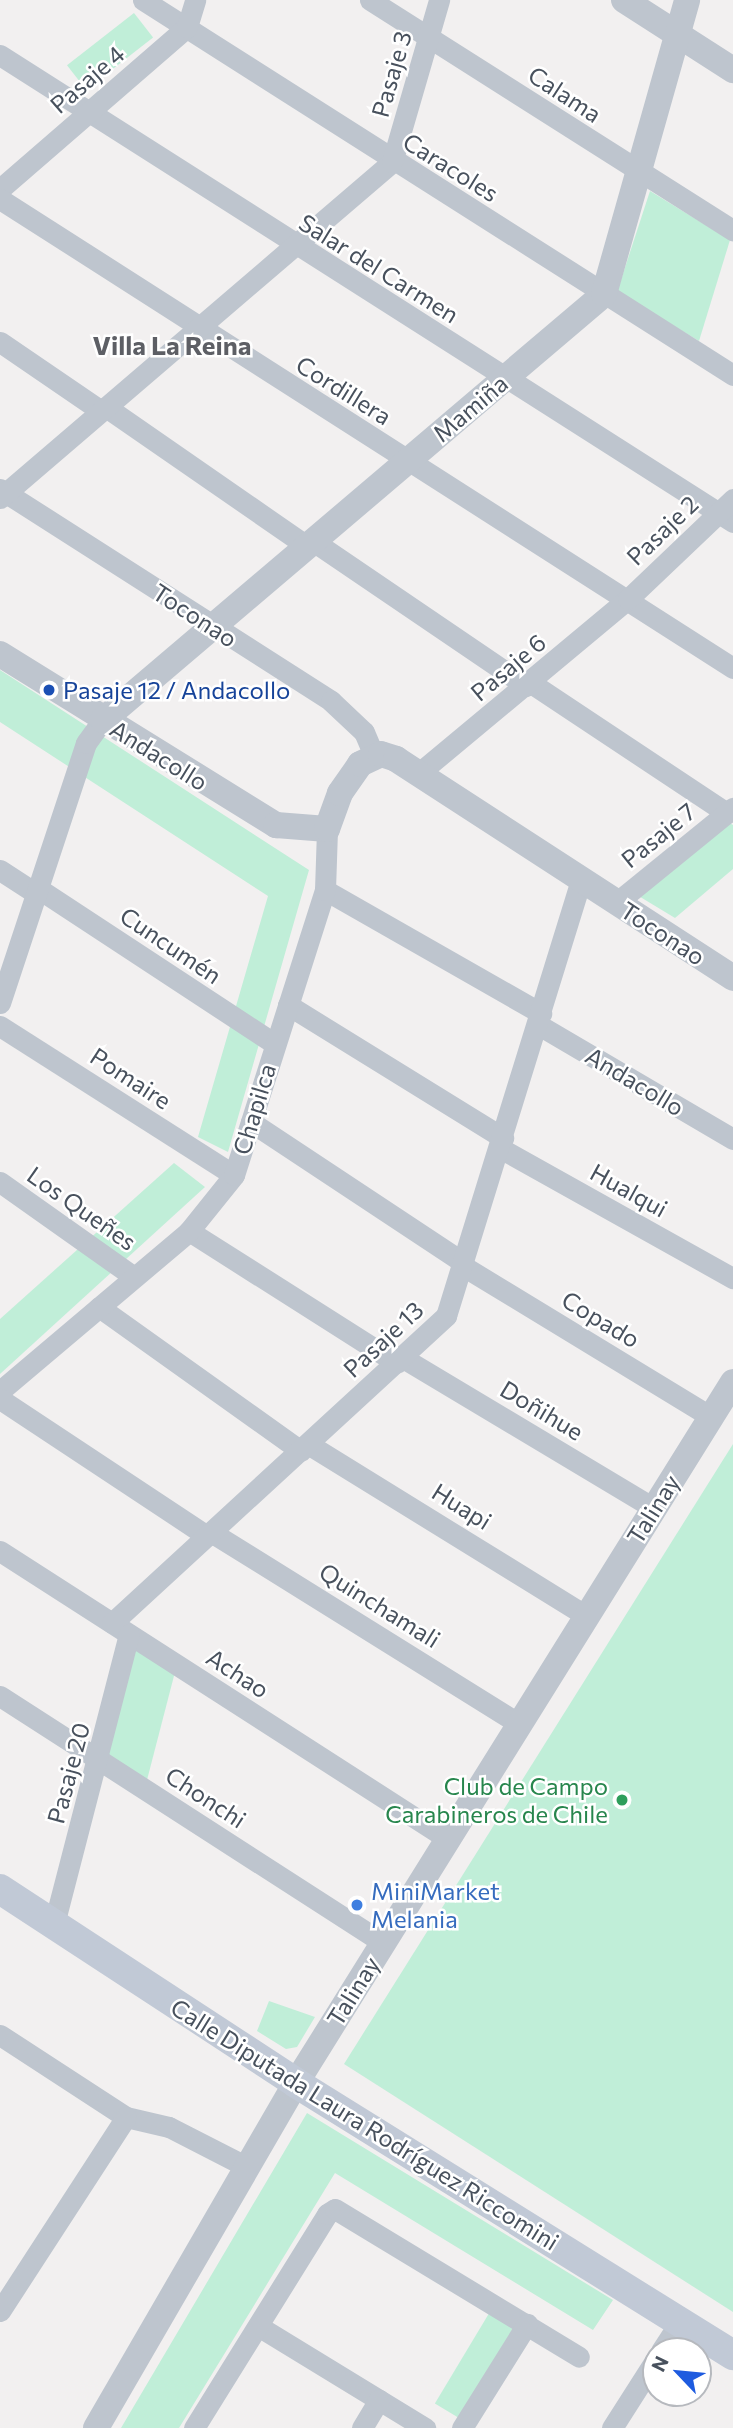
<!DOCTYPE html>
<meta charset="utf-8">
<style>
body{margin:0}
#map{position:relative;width:733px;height:2428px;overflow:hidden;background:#f2f0f0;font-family:Commissioner,sans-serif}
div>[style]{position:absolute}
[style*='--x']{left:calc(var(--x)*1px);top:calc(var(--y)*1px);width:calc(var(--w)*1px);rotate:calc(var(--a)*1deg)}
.green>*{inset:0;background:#c0eed8;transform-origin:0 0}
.minor>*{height:21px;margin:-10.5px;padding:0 10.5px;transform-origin:10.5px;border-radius:10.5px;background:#bec5ce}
.tertiary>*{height:26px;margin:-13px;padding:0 13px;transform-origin:13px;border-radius:13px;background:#bec5ce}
.secondary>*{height:30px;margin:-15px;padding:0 15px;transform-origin:15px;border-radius:15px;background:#c1c9d6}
.dots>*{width:19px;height:19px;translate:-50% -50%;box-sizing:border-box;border:4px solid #fff;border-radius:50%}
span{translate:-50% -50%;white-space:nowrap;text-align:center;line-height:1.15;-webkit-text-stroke:5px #fff;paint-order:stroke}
.street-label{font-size:24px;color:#48515d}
.transit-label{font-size:24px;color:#164399}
.left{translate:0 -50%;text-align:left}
.leisure-label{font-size:24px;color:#27864d}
.right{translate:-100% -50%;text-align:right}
.shop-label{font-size:24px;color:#366cbe}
.neighbourhood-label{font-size:26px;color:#5d5f65;font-weight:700}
.north{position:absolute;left:642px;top:2337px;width:70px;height:70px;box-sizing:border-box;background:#fff;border:2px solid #b6b9be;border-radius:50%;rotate:296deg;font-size:19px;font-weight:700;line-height:28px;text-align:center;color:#48515d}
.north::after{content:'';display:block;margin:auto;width:24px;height:32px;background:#1e5bdf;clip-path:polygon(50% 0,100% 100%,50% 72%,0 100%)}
</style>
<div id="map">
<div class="green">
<div style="left:134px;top:13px;width:31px;height:85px;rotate:52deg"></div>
<div style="clip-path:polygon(650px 191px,730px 240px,699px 341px,617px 292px)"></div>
<div style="clip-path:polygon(0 670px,309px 870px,228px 1152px,198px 1137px,268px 896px,0 722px)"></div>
<div style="clip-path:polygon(728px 822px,733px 825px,733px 869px,675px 918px,637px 895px)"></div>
<div style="clip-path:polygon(174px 1163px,205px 1187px,0 1374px,0 1319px)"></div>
<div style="clip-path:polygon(733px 1444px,733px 2312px,344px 2064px)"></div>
<div style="clip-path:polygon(133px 1645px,175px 1672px,147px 1780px,107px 1756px)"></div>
<div style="clip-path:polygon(269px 2001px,315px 2017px,297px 2047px,286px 2049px,257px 2031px)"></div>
<div style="clip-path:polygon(307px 2113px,613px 2300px,593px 2330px,335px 2173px,179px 2428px,121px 2428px)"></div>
<div style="left:491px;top:2310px;width:31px;height:109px;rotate:31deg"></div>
</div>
<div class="minor">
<div style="--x:143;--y:0;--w:699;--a:32.44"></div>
<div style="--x:370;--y:0;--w:430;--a:32.4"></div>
<div style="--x:0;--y:55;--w:869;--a:32.5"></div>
<div style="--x:0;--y:189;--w:247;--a:-40.9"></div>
<div style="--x:187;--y:27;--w:28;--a:-73"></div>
<div style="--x:0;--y:199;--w:870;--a:32.61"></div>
<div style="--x:0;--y:342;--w:122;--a:34.3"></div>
<div style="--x:106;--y:407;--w:244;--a:34.7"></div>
<div style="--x:0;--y:489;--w:393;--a:32.6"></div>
<div style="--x:331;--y:701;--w:45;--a:43.2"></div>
<div style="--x:364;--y:732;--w:25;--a:67"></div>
<div style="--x:0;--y:498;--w:516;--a:-40.6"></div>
<div style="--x:392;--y:162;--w:169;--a:-73.8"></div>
<div style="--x:313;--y:541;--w:258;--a:34.2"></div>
<div style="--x:531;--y:683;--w:235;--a:33.6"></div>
<div style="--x:419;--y:773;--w:272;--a:-39.8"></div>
<div style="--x:628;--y:599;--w:145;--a:-43.6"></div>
<div style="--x:0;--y:870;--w:44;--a:33"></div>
<div style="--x:39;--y:889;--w:282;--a:33.3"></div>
<div style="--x:325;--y:890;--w:249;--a:29.7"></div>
<div style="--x:616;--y:903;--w:151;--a:-39.1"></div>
<div style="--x:0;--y:1003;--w:274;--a:-71.7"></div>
<div style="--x:86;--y:743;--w:29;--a:-54"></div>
<div style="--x:288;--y:1005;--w:253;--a:31.7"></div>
<div style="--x:537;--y:1024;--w:227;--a:30.4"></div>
<div style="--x:0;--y:1026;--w:277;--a:32.5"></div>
<div style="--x:251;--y:1122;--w:255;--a:33.5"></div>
<div style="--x:500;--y:1148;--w:267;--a:29.2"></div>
<div style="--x:0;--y:1182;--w:164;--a:35.3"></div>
<div style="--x:189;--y:1231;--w:246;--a:32.4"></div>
<div style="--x:463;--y:1266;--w:290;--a:31.3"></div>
<div style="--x:99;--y:1307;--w:248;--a:35.5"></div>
<div style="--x:403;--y:1358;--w:292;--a:30.9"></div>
<div style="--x:0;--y:1391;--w:248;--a:-40.2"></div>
<div style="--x:189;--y:1231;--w:72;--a:-51.2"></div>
<div style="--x:234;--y:1175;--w:299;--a:-72.3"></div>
<div style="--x:325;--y:890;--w:61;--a:-88.1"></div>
<div style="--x:0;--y:1399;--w:248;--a:33.5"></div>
<div style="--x:308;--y:1444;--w:328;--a:31.7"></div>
<div style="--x:211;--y:1532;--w:364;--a:31.9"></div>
<div style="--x:0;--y:1551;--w:533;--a:32.74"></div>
<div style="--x:112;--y:1623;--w:454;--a:-42.6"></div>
<div style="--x:446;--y:1316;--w:455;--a:-72.8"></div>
<div style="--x:0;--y:1696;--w:456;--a:32.8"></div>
<div style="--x:54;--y:1924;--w:299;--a:-75.5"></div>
<div style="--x:0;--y:2035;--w:150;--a:33.1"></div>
<div style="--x:126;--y:2117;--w:44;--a:13.1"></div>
<div style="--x:169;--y:2127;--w:88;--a:27.1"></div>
<div style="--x:0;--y:2311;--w:231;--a:-57"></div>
<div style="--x:258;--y:2326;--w:196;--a:31.4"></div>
<div style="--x:661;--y:2351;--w:35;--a:-57"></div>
<div style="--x:194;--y:2428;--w:252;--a:-58.1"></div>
<div style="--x:327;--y:2214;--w:9;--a:-32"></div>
<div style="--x:335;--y:2209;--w:285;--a:31.2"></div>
<div style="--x:362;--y:2428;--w:33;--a:-59"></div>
<div style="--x:462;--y:2428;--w:123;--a:-58"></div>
<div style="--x:612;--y:2428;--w:82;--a:-57.5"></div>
</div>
<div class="tertiary">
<div style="--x:624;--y:0;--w:130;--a:32.7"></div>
<div style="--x:0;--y:654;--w:325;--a:31.8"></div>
<div style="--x:276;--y:825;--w:51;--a:4.5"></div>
<div style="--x:327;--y:829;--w:38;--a:-70"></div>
<div style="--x:340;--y:793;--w:35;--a:-55"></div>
<div style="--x:360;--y:764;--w:23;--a:-25"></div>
<div style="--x:381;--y:754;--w:16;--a:18"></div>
<div style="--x:396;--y:759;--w:402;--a:33"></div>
<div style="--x:103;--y:720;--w:658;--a:-40.37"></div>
<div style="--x:604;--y:294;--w:305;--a:-74.2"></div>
<div style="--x:96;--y:2428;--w:399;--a:-59.9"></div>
<div style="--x:296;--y:2083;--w:826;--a:-58.06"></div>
</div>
<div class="secondary">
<div style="--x:0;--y:1889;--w:354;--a:33.2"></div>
<div style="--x:296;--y:2083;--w:515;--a:31.9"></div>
</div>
<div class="dots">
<div style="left:49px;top:690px;background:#1a4fb4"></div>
<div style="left:622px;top:1800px;background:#2e9e5b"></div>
<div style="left:357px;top:1905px;background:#3f7fe0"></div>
</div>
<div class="street-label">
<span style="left:391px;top:74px;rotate:-74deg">Pasaje 3</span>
<span style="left:87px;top:79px;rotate:-41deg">Pasaje 4</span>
<span style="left:565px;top:94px;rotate:33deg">Calama</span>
<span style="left:451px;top:167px;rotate:32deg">Caracoles</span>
<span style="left:379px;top:268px;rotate:32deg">Salar del Carmen</span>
<span style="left:344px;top:390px;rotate:32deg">Cordillera</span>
<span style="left:470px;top:408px;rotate:-40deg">Mamiña</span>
<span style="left:662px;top:530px;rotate:-44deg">Pasaje 2</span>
<span style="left:195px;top:615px;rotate:33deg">Toconao</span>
<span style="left:508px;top:667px;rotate:-40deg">Pasaje 6</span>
<span style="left:159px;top:755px;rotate:32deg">Andacollo</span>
<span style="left:658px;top:835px;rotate:-39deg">Pasaje 7</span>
<span style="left:663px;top:933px;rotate:33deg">Toconao</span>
<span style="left:171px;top:945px;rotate:34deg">Cuncumén</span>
<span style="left:131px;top:1078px;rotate:33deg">Pomaire</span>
<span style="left:635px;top:1081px;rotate:31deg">Andacollo</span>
<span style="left:254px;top:1109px;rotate:-73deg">Chapilca</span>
<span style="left:629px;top:1190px;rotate:29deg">Hualqui</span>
<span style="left:82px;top:1208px;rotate:35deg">Los Queñes</span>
<span style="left:601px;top:1319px;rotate:31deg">Copado</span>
<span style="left:383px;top:1339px;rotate:-43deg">Pasaje 13</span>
<span style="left:542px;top:1410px;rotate:31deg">Doñihue</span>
<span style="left:462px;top:1506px;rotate:32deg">Huapi</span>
<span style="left:653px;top:1509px;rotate:-58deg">Talinay</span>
<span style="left:380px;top:1605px;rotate:32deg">Quinchamali</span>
<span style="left:238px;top:1673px;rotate:33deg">Achao</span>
<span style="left:68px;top:1773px;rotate:-75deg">Pasaje 20</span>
<span style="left:206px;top:1797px;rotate:33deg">Chonchi</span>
<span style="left:353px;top:1991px;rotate:-58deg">Talinay</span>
<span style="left:365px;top:2124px;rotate:32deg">Calle Diputada Laura Rodríguez Riccomini</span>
</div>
<div class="transit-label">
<span class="left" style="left:63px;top:690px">Pasaje 12 / Andacollo</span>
</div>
<div class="leisure-label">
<span class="right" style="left:608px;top:1800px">Club de Campo<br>Carabineros de Chile</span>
</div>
<div class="shop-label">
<span class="left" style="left:371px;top:1905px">MiniMarket<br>Melania</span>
</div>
<div class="neighbourhood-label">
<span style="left:172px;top:345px">Villa La Reina</span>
</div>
<div class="north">N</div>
</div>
